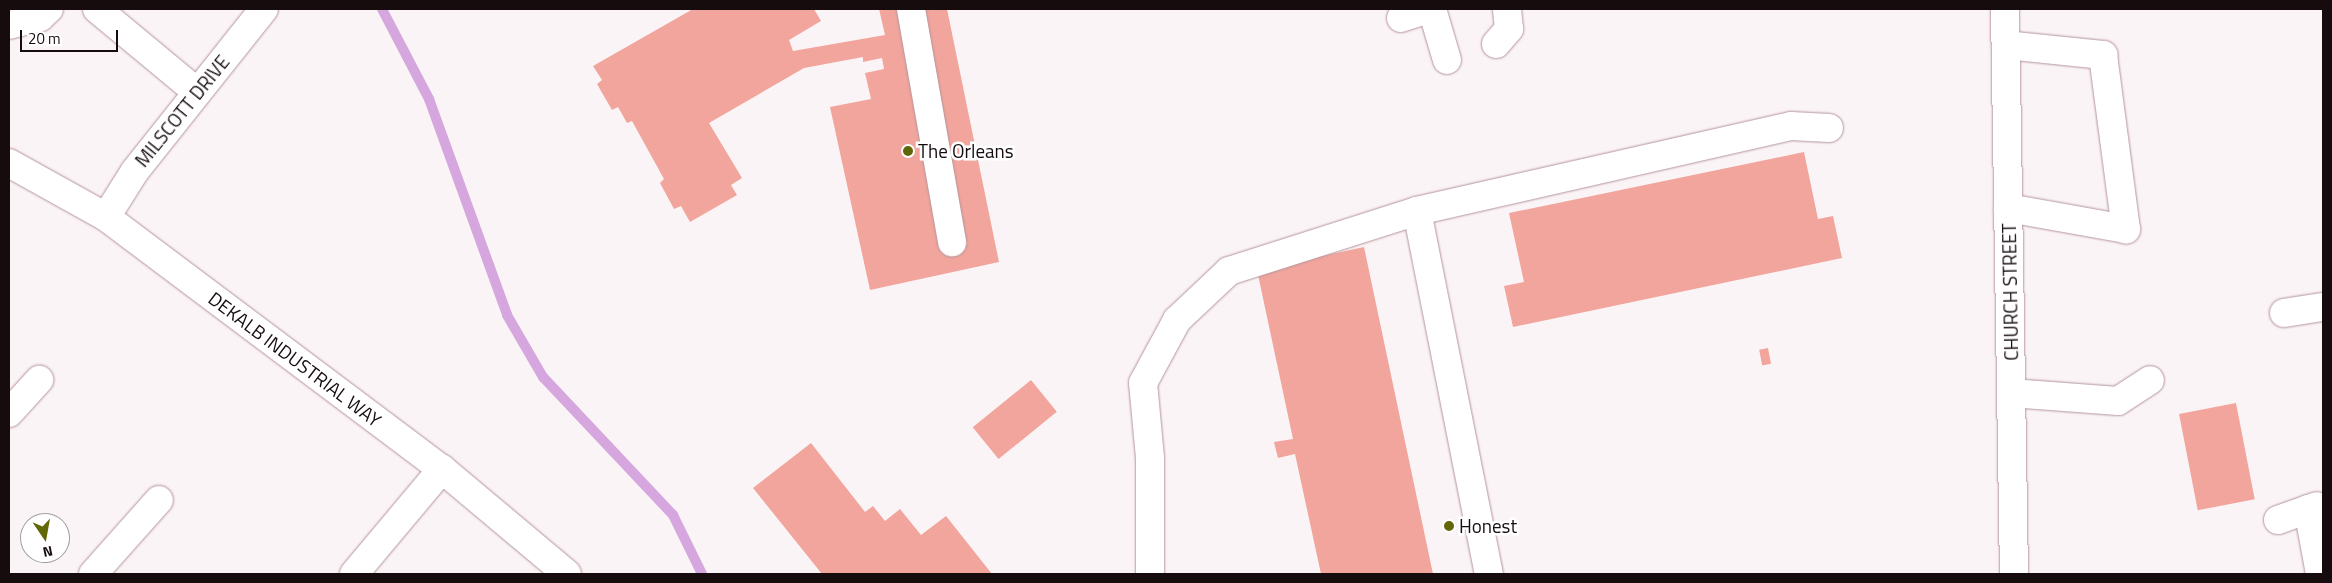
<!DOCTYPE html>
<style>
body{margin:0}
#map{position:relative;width:2332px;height:583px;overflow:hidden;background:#fbf4f6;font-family:"Titillium Web",sans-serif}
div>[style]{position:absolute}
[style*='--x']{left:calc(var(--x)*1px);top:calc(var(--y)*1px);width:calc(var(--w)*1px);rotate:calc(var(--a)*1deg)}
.stream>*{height:10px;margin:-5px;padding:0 5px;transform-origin:5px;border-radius:5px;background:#d6a7df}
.building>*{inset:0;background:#f1a59c;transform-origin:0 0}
.roads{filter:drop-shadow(0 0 1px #b4959b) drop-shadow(0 0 1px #b4959b)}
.minor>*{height:28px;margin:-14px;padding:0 14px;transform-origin:14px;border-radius:14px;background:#fff}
.major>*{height:28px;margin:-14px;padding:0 14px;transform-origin:14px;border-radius:14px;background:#fff}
.dots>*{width:14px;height:14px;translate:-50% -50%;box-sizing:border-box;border:2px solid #fff;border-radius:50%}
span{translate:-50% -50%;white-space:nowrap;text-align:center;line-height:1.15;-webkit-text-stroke:5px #fff;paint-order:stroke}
.street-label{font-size:19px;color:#160c0e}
.poi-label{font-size:19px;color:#160c0e}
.left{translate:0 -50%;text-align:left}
.frame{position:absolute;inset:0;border:10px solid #160c0e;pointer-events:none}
.north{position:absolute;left:20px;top:513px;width:50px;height:50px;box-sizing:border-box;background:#fff;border:1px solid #a29e9f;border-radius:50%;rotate:168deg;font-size:14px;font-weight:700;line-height:20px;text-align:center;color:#160c0e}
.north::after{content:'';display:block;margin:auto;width:18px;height:22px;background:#616707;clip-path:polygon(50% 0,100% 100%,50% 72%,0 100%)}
.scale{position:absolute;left:20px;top:30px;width:98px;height:22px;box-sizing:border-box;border:2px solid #160c0e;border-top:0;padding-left:6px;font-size:15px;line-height:18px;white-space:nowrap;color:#160c0e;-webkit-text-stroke:4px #fff;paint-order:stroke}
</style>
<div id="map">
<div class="stream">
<div style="--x:382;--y:9;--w:102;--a:62.4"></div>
<div style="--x:429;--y:99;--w:230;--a:70.1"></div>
<div style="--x:507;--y:315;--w:72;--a:59.9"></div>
<div style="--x:543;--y:377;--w:190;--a:46.7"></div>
<div style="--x:673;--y:515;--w:66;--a:63.8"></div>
</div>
<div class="building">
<div style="clip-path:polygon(693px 9px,814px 9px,821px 21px,789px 40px,793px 51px,885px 35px,879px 9px,947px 9px,999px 262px,870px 290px,830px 107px,871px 99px,865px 73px,884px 69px,882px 58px,863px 62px,863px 57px,804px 68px,709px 123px,742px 178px,731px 185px,737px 195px,690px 222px,681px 206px,674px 209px,660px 183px,664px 179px,632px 121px,627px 123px,618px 107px,612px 110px,597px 84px,602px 80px,593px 66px)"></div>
<div style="clip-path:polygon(1804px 152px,1818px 219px,1833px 216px,1842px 258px,1513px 327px,1504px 286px,1524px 282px,1509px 213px)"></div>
<div style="clip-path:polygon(1364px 247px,1433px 574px,1321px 574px,1295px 454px,1278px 458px,1274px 442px,1293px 439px,1257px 270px)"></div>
<div style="left:1768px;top:348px;width:16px;height:9px;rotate:79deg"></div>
<div style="left:1031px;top:380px;width:41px;height:75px;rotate:51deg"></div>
<div style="left:2236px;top:403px;width:98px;height:58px;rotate:79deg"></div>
<div style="clip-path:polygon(811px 443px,865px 512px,873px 506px,885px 521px,900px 509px,921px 535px,946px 516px,992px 574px,822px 574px,753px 488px)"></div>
</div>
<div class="roads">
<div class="minor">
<div style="--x:97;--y:9;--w:130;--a:39.7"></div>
<div style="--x:911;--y:9;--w:237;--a:80"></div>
<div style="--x:1432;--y:9;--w:53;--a:73.6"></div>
<div style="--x:1401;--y:18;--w:29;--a:-18"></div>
<div style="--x:9;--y:25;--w:32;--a:-14"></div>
<div style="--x:40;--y:17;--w:12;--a:-42"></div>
<div style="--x:1496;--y:44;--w:20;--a:-49"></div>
<div style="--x:1509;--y:29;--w:20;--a:-96"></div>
<div style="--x:2006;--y:45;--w:98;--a:5.9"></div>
<div style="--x:2103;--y:55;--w:176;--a:82.5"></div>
<div style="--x:2126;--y:229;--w:120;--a:-169.9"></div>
<div style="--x:1417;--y:211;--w:370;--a:78.8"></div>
<div style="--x:106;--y:217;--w:54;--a:-57.8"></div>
<div style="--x:135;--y:171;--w:207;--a:-51.5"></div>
<div style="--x:2284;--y:313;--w:39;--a:-9"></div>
<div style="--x:2011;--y:393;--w:107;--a:4.3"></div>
<div style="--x:2118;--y:401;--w:38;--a:-33"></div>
<div style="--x:9;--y:413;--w:45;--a:-47.7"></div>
<div style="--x:2308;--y:509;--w:66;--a:79.5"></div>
<div style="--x:2278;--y:520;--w:41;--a:-19.7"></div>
<div style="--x:93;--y:574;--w:99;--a:-48.3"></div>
<div style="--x:354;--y:574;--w:137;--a:-50"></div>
<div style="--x:1150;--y:574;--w:116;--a:-90"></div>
<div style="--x:1150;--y:458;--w:75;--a:-95.3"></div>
<div style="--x:1143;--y:383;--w:72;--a:-61.6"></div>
<div style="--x:1177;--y:320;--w:71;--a:-43.3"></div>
<div style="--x:1229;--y:271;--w:197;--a:-17.7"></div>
<div style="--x:1417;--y:211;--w:384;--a:-12.8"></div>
<div style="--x:1791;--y:126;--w:38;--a:3"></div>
</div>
<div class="major">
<div style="--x:2005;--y:9;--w:565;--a:89.09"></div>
<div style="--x:9;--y:163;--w:111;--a:29.1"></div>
<div style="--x:106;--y:217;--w:420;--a:36.9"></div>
<div style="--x:442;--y:469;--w:163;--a:40"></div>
</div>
</div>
<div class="dots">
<div style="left:908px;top:151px;background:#616707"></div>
<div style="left:1449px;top:526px;background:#616707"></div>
</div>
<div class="street-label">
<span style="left:182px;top:111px;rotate:-51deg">MILSCOTT DRIVE</span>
<span style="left:2010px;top:292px;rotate:-91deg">CHURCH STREET</span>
<span style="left:295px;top:359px;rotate:37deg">DEKALB INDUSTRIAL WAY</span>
</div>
<div class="poi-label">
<span class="left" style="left:918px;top:151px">The Orleans</span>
<span class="left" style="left:1459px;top:526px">Honest</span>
</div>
<div class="frame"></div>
<div class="north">N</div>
<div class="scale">20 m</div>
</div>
